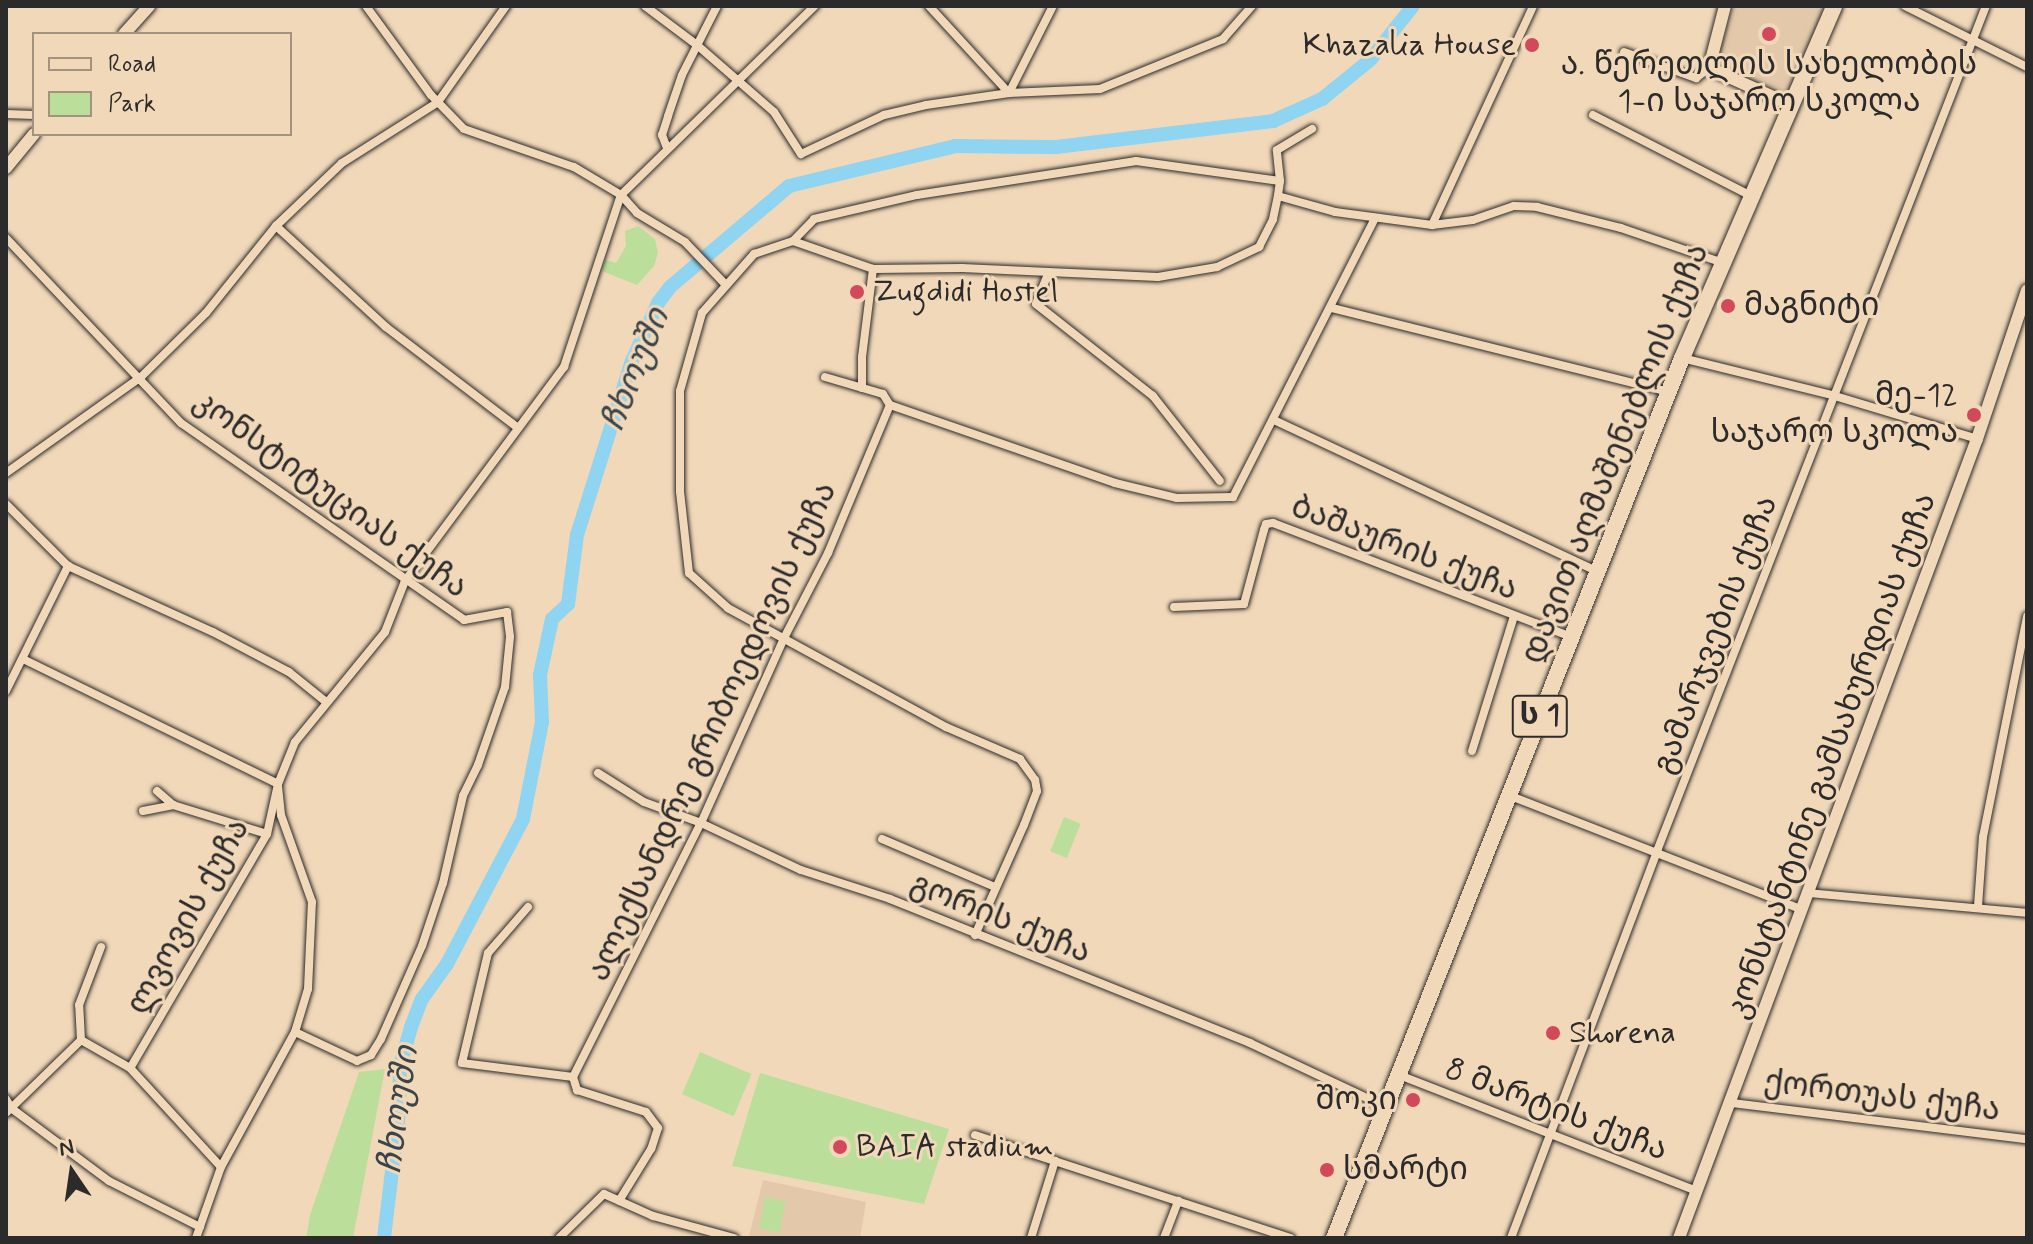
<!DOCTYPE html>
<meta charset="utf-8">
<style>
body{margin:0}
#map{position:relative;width:2033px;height:1244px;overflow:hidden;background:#f1d8b9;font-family:Mynerve,"Noto Sans Georgian",sans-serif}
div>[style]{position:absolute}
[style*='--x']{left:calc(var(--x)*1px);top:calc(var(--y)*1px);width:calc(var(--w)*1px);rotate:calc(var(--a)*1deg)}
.built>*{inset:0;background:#e3c9a9}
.green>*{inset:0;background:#bbdf9a;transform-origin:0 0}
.river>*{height:14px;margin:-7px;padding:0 7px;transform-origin:7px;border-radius:7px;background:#8fd4f0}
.roads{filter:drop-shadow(0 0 2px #2b2b2b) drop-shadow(0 0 2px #2b2b2b)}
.street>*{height:8px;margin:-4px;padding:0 4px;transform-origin:4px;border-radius:4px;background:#f1d8b9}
.secondary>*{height:12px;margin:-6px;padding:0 6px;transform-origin:6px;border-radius:6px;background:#f1d8b9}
.highway>*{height:16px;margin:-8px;padding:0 8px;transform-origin:8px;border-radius:8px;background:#f1d8b9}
.dots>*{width:22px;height:22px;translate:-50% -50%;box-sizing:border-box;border:4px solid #f1d8b9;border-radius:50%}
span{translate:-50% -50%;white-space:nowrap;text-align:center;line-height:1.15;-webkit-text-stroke:6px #f1d8b9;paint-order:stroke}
.shield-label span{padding:2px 6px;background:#f1d8b9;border:2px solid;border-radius:6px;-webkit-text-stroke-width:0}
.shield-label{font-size:30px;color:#2b2b2b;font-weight:700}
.poi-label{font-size:32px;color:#2b2b2b}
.right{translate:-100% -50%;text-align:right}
.left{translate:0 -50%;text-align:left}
.street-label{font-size:32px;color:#2b2b2b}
.water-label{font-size:34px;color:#3a4449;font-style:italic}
.frame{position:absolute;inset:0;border:8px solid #2b2b2b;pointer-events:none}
.legend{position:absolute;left:32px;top:32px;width:260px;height:104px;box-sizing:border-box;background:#f1d8b9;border:2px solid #a29380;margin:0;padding:10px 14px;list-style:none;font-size:24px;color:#2b2b2b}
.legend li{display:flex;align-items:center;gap:16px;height:40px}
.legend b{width:40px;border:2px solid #a29380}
.north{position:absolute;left:32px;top:1132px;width:80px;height:80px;-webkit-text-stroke:6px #f1d8b9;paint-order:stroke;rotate:347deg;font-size:22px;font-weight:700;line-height:32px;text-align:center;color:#2b2b2b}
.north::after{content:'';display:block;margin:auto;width:28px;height:36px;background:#2b2b2b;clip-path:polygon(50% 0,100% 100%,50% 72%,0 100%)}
</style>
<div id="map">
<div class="built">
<div style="clip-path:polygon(1734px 6px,1827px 6px,1789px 92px,1717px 68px,1715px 63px)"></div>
<div style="clip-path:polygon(763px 1180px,866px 1202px,860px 1238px,749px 1236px)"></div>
</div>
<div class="green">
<div style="clip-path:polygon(638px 226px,655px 239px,658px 253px,654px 266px,637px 285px,602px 271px,605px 260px,616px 263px,626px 246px,625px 231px)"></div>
<div style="left:1064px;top:817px;width:18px;height:37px;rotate:22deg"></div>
<div style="left:700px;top:1052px;width:56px;height:46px;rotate:23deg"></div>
<div style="clip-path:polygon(385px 1069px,353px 1238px,306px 1238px,310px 1215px,359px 1072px)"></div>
<div style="clip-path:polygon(760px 1073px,949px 1129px,924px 1204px,732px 1166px)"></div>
<div style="left:765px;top:1197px;width:21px;height:32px;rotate:11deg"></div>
</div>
<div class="river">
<div style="--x:384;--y:1238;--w:126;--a:-83.2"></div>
<div style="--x:399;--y:1113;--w:47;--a:-88.8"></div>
<div style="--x:400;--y:1066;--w:41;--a:-74.2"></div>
<div style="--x:411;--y:1027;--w:30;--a:-69"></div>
<div style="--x:422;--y:999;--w:43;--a:-54.5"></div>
<div style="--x:447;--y:964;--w:164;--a:-62.3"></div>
<div style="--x:523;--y:819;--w:99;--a:-78.9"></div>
<div style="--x:542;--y:722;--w:47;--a:-92.4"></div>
<div style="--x:540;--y:675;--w:57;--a:-77.9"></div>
<div style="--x:552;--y:619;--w:22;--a:-43"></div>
<div style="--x:568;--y:604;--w:70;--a:-82.6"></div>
<div style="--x:577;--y:535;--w:182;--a:-72.5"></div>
<div style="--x:632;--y:361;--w:64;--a:-65.9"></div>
<div style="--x:658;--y:303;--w:20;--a:-53"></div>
<div style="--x:670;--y:287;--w:156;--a:-40.3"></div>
<div style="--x:789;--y:186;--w:171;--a:-13.5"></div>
<div style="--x:955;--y:146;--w:101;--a:0.6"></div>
<div style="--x:1056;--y:147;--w:219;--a:-6.8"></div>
<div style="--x:1273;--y:121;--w:54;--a:-24.2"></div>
<div style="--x:1322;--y:99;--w:62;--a:-39.1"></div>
<div style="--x:1370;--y:60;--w:69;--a:-51.5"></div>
</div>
<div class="roads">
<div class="street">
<div style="--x:366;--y:6;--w:110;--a:53.9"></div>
<div style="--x:431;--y:95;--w:47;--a:45.9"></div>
<div style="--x:464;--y:129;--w:116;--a:19.1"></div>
<div style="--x:574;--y:167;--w:55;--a:30.8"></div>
<div style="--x:621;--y:195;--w:24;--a:48"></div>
<div style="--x:637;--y:213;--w:56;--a:31.1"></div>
<div style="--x:685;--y:242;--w:58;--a:46.4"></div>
<div style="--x:645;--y:6;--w:65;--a:36.9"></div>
<div style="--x:697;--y:45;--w:102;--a:41"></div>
<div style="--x:774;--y:112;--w:50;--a:57.3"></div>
<div style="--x:801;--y:154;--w:92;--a:-25.2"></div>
<div style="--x:884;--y:115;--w:43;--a:-13.4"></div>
<div style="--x:926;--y:105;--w:84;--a:-8.2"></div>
<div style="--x:1009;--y:93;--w:91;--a:-2.5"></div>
<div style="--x:1100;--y:89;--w:133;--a:-22.1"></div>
<div style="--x:1223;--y:39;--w:44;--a:-48.7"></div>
<div style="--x:929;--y:6;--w:118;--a:47.4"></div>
<div style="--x:1009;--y:93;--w:97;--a:-63.2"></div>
<div style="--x:1905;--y:6;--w:136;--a:26.6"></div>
<div style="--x:1624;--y:52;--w:77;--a:19.9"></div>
<div style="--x:1696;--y:78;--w:16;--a:-38"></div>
<div style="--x:6;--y:114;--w:28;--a:2"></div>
<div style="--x:1593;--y:115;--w:178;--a:27.1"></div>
<div style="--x:667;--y:148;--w:14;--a:-111"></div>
<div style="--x:662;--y:135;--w:20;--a:-72"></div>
<div style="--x:668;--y:116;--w:43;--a:-71.1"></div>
<div style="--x:682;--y:75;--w:77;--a:-63.1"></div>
<div style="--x:1280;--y:181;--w:31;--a:-96"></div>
<div style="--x:1277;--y:150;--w:41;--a:-31"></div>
<div style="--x:1432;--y:225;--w:241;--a:-65.2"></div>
<div style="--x:276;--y:226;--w:149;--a:42.6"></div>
<div style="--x:386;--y:327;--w:166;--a:37.4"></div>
<div style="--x:6;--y:238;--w:255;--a:46.6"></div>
<div style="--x:181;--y:423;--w:345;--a:34.8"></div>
<div style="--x:464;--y:620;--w:44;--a:-10.5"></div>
<div style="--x:507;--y:612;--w:25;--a:83"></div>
<div style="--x:510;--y:637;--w:50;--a:95.7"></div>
<div style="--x:505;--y:687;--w:83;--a:109.1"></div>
<div style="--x:478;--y:765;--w:34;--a:116"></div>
<div style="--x:463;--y:796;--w:89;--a:102.9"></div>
<div style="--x:443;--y:883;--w:66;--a:108.4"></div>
<div style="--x:422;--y:946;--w:102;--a:113.8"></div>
<div style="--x:381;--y:1039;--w:19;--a:122"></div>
<div style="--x:371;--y:1055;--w:15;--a:157"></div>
<div style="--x:357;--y:1061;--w:68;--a:-154.9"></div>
<div style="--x:793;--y:241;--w:85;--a:19.3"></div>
<div style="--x:873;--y:269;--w:89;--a:-0.6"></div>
<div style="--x:962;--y:268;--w:196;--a:2.6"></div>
<div style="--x:1158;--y:277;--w:60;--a:-9.6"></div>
<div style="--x:1217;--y:267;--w:47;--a:-25.5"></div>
<div style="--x:1259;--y:247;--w:31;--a:-63"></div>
<div style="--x:1273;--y:219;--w:24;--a:-78"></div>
<div style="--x:1278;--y:196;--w:59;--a:15.7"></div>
<div style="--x:1335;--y:212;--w:98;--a:7.6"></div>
<div style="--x:1432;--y:225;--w:41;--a:-7"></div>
<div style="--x:1473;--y:220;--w:43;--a:-18.9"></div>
<div style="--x:1514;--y:206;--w:23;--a:2"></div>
<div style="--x:1537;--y:207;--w:87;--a:14"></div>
<div style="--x:1621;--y:228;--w:108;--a:18.9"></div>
<div style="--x:1048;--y:274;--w:32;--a:112"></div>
<div style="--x:1036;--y:304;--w:149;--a:38.2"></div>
<div style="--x:1153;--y:396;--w:108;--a:51.8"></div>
<div style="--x:1332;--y:308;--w:347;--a:14"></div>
<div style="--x:1682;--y:358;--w:158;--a:13.9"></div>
<div style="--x:1835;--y:396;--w:148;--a:16.8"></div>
<div style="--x:825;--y:377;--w:60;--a:16.3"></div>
<div style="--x:883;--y:394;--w:13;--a:58"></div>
<div style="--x:890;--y:405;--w:238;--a:19.1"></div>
<div style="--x:1115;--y:483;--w:64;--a:13.6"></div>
<div style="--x:1177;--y:498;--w:56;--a:-1"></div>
<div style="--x:1233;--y:497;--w:313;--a:-63"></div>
<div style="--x:862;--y:388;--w:31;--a:-90"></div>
<div style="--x:862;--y:357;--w:89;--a:-82.9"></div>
<div style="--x:1274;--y:420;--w:357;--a:25.1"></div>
<div style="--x:6;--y:473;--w:166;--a:-35.4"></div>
<div style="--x:141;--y:377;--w:91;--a:-44.6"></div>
<div style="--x:206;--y:313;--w:112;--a:-51.2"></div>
<div style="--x:276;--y:226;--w:91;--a:-43.7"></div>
<div style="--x:342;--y:163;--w:114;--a:-32.4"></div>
<div style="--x:438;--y:102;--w:118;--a:-54.7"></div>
<div style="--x:6;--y:504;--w:88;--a:45"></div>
<div style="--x:68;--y:566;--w:159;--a:24.5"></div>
<div style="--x:213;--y:632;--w:86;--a:27.8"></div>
<div style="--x:289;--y:672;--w:48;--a:39"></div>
<div style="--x:1174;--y:607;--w:70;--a:-2.5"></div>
<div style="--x:1244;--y:604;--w:77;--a:-74.9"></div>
<div style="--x:1264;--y:530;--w:6;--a:-72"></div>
<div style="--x:1266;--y:524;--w:7;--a:-8"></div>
<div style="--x:1273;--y:523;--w:319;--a:20.9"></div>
<div style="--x:23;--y:659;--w:284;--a:26.1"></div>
<div style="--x:278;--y:784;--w:51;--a:102.4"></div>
<div style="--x:267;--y:834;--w:271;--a:120.3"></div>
<div style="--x:6;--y:691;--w:140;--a:-63.6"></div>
<div style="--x:1472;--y:751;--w:141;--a:-72.7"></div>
<div style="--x:598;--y:773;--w:54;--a:32.2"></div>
<div style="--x:644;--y:802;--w:61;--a:20.2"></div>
<div style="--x:701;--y:823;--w:110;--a:25.2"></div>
<div style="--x:801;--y:870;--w:94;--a:18"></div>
<div style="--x:890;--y:899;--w:388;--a:21.8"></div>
<div style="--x:1250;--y:1043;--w:150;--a:25.2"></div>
<div style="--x:157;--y:791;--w:21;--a:41"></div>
<div style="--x:173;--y:805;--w:98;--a:17.1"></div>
<div style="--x:1508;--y:795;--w:314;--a:21.3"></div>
<div style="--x:143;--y:811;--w:31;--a:-11"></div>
<div style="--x:882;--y:839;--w:123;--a:23"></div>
<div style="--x:1808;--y:893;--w:220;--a:5.2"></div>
<div style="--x:1978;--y:906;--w:69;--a:-85.9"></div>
<div style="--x:1983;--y:837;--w:225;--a:-78.7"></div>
<div style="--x:528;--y:907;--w:61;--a:131"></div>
<div style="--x:488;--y:953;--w:113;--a:103.3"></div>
<div style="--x:462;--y:1063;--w:112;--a:7.2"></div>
<div style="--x:975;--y:935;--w:120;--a:-66"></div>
<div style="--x:1024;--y:825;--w:36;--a:-69"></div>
<div style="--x:1037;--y:791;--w:11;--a:-100"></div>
<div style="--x:1035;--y:780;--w:26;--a:-126"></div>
<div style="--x:1020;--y:759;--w:81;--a:-156.6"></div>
<div style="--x:946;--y:727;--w:248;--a:-151.4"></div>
<div style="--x:728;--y:608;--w:52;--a:-138.1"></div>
<div style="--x:689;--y:573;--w:82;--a:-96.3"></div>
<div style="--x:680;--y:491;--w:100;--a:-90"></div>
<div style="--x:680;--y:391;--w:81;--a:-74.2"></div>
<div style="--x:702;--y:313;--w:79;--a:-48.6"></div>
<div style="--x:754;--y:254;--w:41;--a:-18.4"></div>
<div style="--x:793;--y:241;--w:30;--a:-46"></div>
<div style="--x:814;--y:219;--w:106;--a:-13.1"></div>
<div style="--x:917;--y:195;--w:222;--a:-8.8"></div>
<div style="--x:1136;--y:161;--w:145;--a:7.9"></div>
<div style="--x:1280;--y:181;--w:15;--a:98"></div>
<div style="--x:81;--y:1040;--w:35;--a:-93"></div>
<div style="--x:79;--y:1005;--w:62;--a:-69.2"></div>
<div style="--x:1399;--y:1075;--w:319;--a:21.3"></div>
<div style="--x:573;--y:1077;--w:284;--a:-63.3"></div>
<div style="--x:701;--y:823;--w:203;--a:-65.8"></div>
<div style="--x:784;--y:638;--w:96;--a:-62.6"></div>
<div style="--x:828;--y:553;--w:160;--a:-67.3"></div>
<div style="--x:573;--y:1077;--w:14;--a:73"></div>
<div style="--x:577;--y:1090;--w:72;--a:17.7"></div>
<div style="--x:646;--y:1112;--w:20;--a:53"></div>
<div style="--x:658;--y:1128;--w:22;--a:108"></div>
<div style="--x:651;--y:1149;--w:61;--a:121.6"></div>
<div style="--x:6;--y:1099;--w:10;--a:61"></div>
<div style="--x:11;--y:1108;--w:122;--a:36.7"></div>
<div style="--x:109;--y:1181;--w:102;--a:26.8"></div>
<div style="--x:1732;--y:1103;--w:297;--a:7"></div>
<div style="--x:6;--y:1113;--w:105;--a:-44.2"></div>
<div style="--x:81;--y:1040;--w:56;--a:29.7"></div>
<div style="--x:130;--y:1068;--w:134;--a:47.4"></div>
<div style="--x:975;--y:1135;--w:332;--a:18.1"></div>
<div style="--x:196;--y:1238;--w:75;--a:-70.6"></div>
<div style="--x:221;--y:1167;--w:154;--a:-61.3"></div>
<div style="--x:295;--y:1032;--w:45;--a:-73.2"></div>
<div style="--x:308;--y:989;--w:87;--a:-87.4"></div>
<div style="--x:312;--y:902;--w:92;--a:-109.6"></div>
<div style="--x:281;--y:815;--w:31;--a:-96"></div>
<div style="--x:278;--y:784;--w:45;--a:-68"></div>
<div style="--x:295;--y:742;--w:142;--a:-50.7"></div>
<div style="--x:385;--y:632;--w:55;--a:-68.6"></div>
<div style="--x:405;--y:581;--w:267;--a:-53.4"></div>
<div style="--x:564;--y:367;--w:181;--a:-71.7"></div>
<div style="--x:621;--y:195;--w:271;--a:-44.3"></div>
<div style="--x:559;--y:1238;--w:63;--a:-44.4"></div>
<div style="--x:604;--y:1194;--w:54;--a:24.2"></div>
<div style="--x:653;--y:1216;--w:84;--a:15.2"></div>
<div style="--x:1031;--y:1238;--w:81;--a:-72.7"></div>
<div style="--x:1164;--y:1238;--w:40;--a:-69"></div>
<div style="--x:1511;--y:1238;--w:414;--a:-69.3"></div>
<div style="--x:1657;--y:851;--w:907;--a:-68.73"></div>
</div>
<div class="secondary">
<div style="--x:1725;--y:6;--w:64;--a:104.5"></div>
<div style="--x:1709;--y:68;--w:90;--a:24.3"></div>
<div style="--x:124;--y:34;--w:38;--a:-48"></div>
<div style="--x:6;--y:168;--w:44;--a:-50.5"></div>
<div style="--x:1679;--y:1238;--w:853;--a:-69.55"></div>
<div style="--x:1977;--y:439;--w:157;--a:-71.4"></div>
</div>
<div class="highway">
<div style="--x:1334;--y:1238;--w:946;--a:-68.42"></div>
<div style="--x:1682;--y:358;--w:383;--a:-66.6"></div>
</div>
</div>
<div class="dots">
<div style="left:1769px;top:34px;background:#d1495b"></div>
<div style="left:1532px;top:45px;background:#d1495b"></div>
<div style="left:857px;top:292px;background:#d1495b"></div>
<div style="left:1728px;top:306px;background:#d1495b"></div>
<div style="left:1974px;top:415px;background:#d1495b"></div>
<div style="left:1553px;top:1033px;background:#d1495b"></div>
<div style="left:1413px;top:1100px;background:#d1495b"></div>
<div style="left:840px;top:1147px;background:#d1495b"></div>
<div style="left:1327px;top:1170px;background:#d1495b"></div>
</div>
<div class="shield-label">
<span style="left:1540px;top:716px">ს 1</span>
</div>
<div class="poi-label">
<span class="right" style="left:1516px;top:45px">Khazalia House</span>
<span style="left:1769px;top:84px">ა. წერეთლის სახელობის<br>1-ი საჯარო სკოლა</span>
<span class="left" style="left:873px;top:292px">Zugdidi Hostel</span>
<span class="left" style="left:1744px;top:306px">მაგნიტი</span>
<span class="right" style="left:1958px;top:415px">მე-12<br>საჯარო სკოლა</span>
<span class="left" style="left:1569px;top:1033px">Shorena</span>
<span class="right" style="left:1397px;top:1100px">შოკი</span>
<span class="left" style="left:856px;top:1147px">BAIA stadium</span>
<span class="left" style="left:1343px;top:1170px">სმარტი</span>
</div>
<div class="street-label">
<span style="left:1616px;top:454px;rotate:-68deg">დავით აღმაშენებლის ქუჩა</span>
<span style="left:330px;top:495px;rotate:36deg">კონსტიტუციას ქუჩა</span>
<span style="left:1404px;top:549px;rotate:21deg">ბაშაურის ქუჩა</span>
<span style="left:1716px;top:635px;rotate:-69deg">გამარჯვების ქუჩა</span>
<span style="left:713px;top:732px;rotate:-65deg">ალექსანდრე გრიბოედოვის ქუჩა</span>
<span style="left:1832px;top:756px;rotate:-70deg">კონსტანტინე გამსახურდიას ქუჩა</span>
<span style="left:189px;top:917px;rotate:-61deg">ლვოვის ქუჩა</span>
<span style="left:1000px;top:919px;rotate:22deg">გორის ქუჩა</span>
<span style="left:1882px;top:1097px;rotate:7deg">ქორთუას ქუჩა</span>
<span style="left:1556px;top:1110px;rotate:21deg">8 მარტის ქუჩა</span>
</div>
<div class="water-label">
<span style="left:636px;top:370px;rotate:-68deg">ჩხოუში</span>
<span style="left:399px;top:1110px;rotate:-82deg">ჩხოუში</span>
</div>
<div class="frame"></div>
<ul class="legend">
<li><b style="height:10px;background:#f1d8b9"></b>Road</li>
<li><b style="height:22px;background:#bbdf9a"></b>Park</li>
</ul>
<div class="north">N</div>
</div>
